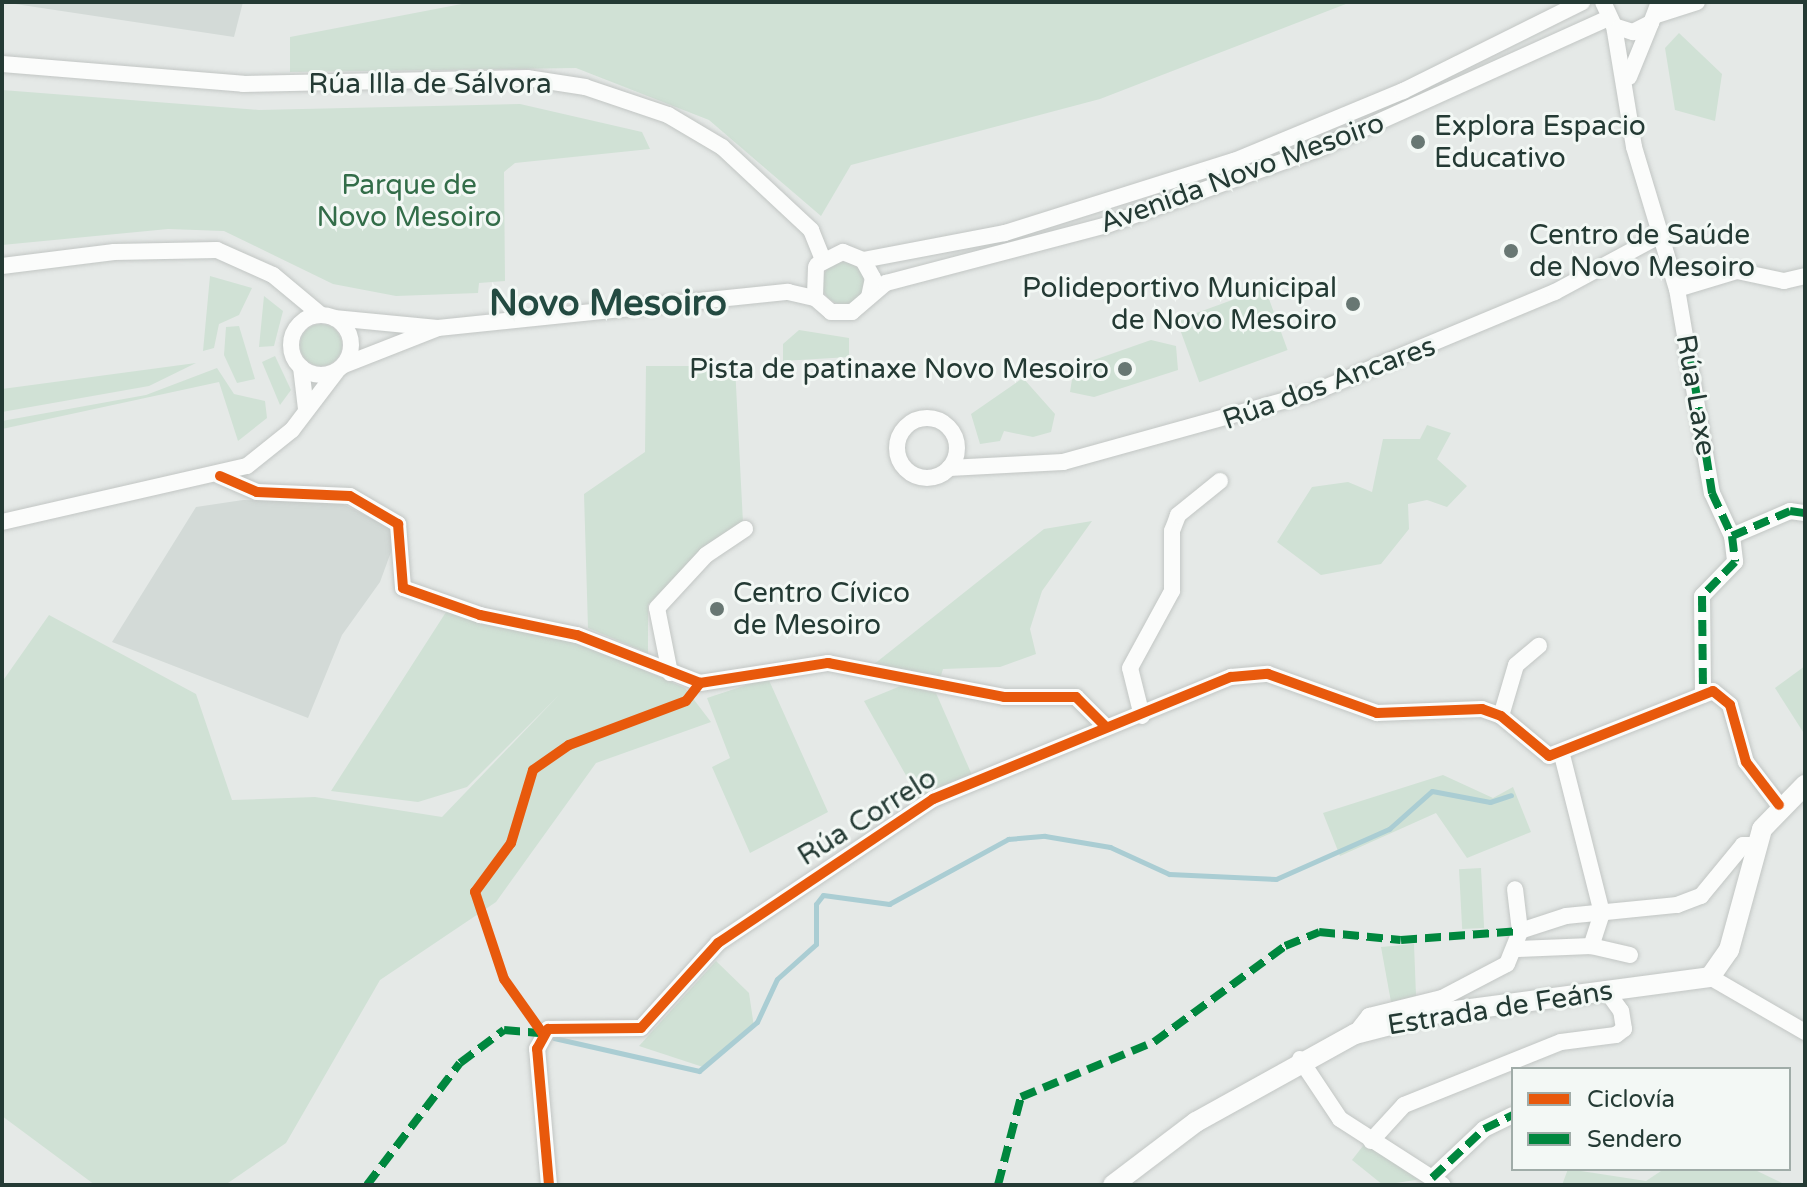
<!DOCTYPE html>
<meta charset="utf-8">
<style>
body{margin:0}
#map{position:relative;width:1807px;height:1187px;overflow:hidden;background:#e5e9e7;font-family:"Varela Round",sans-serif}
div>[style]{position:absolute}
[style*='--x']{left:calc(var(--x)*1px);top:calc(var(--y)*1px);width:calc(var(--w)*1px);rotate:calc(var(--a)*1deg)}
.built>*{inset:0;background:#d3dad7}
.green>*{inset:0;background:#d0e1d5;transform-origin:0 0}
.round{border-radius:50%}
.stream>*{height:5px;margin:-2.5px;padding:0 2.5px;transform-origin:2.5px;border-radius:2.5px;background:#aacdd3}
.roads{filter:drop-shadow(0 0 2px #c2c6c4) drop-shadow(0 0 2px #c2c6c4)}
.minor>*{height:16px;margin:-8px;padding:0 8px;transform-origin:8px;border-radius:8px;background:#fbfcfb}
.minor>.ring{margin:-8px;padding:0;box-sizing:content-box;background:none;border:16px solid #fbfcfb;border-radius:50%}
.tertiary>*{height:20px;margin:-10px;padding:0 10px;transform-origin:10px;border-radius:10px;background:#fbfcfb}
.quiet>*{height:8px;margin-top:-4px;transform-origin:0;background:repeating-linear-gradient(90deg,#00873e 0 16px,transparent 0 24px)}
.cycleway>*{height:10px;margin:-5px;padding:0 5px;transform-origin:5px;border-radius:5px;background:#e8590c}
.dots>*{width:22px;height:22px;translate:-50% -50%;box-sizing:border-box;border:4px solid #f3f8f5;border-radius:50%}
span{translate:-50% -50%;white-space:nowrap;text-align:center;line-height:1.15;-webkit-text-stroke:6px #f3f8f5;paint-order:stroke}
.street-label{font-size:28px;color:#243a34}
.poi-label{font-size:28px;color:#243a34}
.left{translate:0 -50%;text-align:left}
.right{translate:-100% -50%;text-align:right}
.park-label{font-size:28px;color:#336d49}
.district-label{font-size:36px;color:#234a41;font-weight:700}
.frame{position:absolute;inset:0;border:4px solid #243a34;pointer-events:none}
.legend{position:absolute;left:1511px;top:1067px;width:280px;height:104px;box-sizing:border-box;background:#f3f8f5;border:2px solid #a0aca8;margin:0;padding:10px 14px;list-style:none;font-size:24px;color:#243a34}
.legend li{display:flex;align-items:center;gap:16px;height:40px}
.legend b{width:40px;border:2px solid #a0aca8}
</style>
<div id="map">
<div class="built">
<div style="clip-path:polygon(2px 2px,243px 2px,234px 37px)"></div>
<div style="clip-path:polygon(243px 500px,337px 501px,392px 529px,395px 541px,380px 582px,342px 635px,308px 718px,112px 642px,196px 507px)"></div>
</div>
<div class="green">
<div style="clip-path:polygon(472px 2px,1351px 2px,1100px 99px,851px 165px,821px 216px,709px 120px,576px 68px,290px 72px,290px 37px)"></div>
<div style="clip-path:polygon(1679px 33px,1722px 74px,1715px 121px,1675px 110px,1665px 48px)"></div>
<div style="clip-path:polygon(2px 90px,259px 110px,520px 104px,642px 132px,650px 149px,515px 163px,504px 172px,505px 281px,479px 283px,478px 293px,396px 296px,333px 284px,224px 231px,168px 229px,2px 245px)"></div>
<div class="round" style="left:822px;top:262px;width:42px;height:42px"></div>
<div style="clip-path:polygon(210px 276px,252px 288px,239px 315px,219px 324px,214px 348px,203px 351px)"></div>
<div style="left:1265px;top:288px;width:66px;height:94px;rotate:70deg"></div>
<div style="clip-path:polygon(264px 296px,283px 311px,274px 346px,259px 347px)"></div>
<div class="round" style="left:300px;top:324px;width:42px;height:42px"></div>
<div style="clip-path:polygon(239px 326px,255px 379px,237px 383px,224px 355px,226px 327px)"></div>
<div style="clip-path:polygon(799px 330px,849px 338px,849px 357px,783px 361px,783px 344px)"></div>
<div style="clip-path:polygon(1151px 340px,1176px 346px,1178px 370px,1094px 397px,1070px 392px,1074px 367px)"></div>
<div style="clip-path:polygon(275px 356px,291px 390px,280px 405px,262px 362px)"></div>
<div style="clip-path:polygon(196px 363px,149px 386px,2px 412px,2px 389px)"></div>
<div style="clip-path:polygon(646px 366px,735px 366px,743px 523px,706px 546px,648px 605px,648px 653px,588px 628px,584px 494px,645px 452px)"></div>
<div style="clip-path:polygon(217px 368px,234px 394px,265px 401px,267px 418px,238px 441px,219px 382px,2px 429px,2px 421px,146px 395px)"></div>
<div style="clip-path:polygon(1023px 378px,1055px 414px,1051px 432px,1033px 437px,1004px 431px,1000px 441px,980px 444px,971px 414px)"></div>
<div style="clip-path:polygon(1427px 425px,1451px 433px,1437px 459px,1467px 486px,1447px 507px,1427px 500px,1408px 504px,1409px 529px,1381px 564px,1321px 575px,1277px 542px,1312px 487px,1348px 482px,1372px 492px,1383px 439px,1420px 439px)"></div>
<div style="clip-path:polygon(1092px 521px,1042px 591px,1030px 629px,1036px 654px,1000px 667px,943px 669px,940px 679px,873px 665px,1044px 529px)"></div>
<div style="clip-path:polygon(448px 609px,570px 638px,685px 688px,711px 722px,596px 763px,496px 902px,380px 980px,286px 1143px,225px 1185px,95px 1185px,2px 1116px,2px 682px,49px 615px,196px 694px,232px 800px,315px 797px,442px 817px,559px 695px,467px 787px,418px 802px,331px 791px)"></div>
<div style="clip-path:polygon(1805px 666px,1805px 735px,1775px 688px)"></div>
<div style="clip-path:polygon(768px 678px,828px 812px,750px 853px,712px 767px,730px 758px,707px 698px)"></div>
<div style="clip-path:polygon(903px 685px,936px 693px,972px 775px,921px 802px,864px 701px)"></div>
<div style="clip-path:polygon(1443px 775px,1493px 798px,1513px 787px,1531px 832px,1467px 858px,1436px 813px,1340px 856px,1323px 813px)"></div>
<div style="left:1481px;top:868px;width:60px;height:22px;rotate:87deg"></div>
<div style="clip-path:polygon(1414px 944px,1416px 996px,1391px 1002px,1381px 947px)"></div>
<div style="clip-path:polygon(716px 961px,749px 993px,754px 1027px,703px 1067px,639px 1046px)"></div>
<div style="clip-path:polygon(1366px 1142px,1422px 1179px,1383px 1185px,1352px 1160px)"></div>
<div style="clip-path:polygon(1568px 1169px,1646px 1181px,1664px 1169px,1753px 1169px,1786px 1185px,1562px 1185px)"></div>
</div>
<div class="stream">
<div style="--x:554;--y:1038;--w:149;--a:12.8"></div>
<div style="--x:699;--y:1071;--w:76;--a:-40.2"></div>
<div style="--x:757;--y:1022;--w:47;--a:-65.1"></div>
<div style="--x:777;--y:979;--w:52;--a:-41.9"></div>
<div style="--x:816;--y:944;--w:40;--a:-90"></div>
<div style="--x:816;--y:904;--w:11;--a:-52"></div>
<div style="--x:823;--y:895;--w:67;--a:7.8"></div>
<div style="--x:889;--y:904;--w:136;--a:-28.6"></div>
<div style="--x:1008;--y:839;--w:37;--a:-5"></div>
<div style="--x:1045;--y:836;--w:66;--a:9.6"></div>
<div style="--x:1110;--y:847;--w:65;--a:24.6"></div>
<div style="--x:1169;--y:874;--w:107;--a:2.7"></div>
<div style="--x:1276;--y:879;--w:124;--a:-23.9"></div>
<div style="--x:1389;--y:829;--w:57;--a:-41.5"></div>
<div style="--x:1432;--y:791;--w:59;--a:10.7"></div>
<div style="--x:1490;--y:802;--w:22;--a:-18"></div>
</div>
<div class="roads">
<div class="minor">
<div style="--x:1603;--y:2;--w:26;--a:65"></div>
<div style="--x:1614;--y:26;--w:20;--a:18"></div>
<div style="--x:1633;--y:32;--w:20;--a:-27"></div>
<div style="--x:1651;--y:23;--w:22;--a:-69"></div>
<div style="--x:1657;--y:15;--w:42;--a:-18"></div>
<div style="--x:1614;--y:26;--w:123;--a:80.6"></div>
<div style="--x:1634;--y:147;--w:148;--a:73.2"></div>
<div style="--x:1677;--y:289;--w:207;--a:80.3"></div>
<div style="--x:1712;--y:493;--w:47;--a:65.1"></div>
<div style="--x:1732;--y:536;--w:26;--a:83"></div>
<div style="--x:1735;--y:562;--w:47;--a:134.1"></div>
<div style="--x:1702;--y:596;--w:99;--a:89.4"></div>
<div style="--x:2;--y:64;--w:242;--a:4.7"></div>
<div style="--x:243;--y:84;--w:284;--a:-1.2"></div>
<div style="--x:527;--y:78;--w:59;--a:8.8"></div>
<div style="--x:585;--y:87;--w:88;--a:18.6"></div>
<div style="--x:668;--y:115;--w:63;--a:30.7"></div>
<div style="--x:722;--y:147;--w:122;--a:43"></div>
<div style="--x:811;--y:230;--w:31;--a:68"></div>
<div style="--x:1629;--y:77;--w:58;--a:-67.8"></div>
<div style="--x:863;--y:260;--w:145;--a:-10.8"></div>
<div style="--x:1005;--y:233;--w:240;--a:-17.5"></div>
<div style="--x:1234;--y:161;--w:183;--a:-22.5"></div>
<div style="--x:1403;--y:91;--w:200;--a:-26.4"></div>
<div style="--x:817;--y:265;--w:29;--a:-27"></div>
<div style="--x:843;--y:252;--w:22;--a:22"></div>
<div style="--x:863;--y:260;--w:21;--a:61"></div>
<div style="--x:873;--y:278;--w:19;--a:102"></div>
<div style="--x:2;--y:266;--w:113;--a:-7.1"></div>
<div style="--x:114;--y:252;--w:103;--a:-1.1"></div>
<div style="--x:217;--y:250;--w:61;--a:24.1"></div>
<div style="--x:273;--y:275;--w:62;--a:39.8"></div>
<div style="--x:816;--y:267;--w:31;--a:92"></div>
<div style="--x:815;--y:298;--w:21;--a:41"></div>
<div style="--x:831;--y:312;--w:21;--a:0"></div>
<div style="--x:852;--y:312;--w:45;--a:-40.5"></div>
<div style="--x:886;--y:283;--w:225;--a:-14.7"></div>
<div style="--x:1104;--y:226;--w:233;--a:-19.8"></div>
<div style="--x:1323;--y:147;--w:312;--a:-24.3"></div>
<div style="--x:1677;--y:289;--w:63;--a:-16.7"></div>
<div style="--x:1737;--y:271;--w:48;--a:12"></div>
<div style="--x:1784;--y:281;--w:22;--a:-13"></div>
<div class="ring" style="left:291px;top:315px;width:44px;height:44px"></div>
<div style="--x:334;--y:318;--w:104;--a:5.5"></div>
<div style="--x:438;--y:328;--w:352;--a:-5.9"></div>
<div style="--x:788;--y:292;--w:28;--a:13"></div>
<div style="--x:344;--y:365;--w:99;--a:-21.4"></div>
<div style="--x:301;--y:367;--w:42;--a:83.2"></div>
<div class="ring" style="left:897px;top:418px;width:44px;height:44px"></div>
<div style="--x:949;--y:468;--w:114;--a:-3"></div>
<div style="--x:1063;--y:462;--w:258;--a:-15.5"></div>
<div style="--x:1312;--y:393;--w:263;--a:-22.6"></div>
<div style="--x:1555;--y:292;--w:118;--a:-28.3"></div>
<div style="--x:220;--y:476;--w:40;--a:23.4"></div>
<div style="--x:257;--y:492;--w:93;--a:2.5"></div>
<div style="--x:350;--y:496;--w:56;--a:30.3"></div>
<div style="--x:398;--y:524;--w:64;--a:85.5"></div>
<div style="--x:403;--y:588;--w:82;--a:19.3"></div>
<div style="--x:480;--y:615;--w:99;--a:11.7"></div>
<div style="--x:577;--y:635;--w:132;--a:21.3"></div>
<div style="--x:700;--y:683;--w:130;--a:-8.9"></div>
<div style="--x:828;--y:663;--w:179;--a:10.9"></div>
<div style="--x:1004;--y:697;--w:72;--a:0"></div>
<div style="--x:1076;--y:697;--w:41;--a:45"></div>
<div style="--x:2;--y:522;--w:251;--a:-12.9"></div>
<div style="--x:247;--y:466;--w:58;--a:-38.7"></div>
<div style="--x:292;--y:430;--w:73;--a:-52.8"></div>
<div style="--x:1732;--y:536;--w:63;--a:-23.3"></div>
<div style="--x:1790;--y:511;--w:15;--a:8"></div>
<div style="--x:670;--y:673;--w:66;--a:-101.3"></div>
<div style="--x:657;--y:608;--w:72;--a:-47.2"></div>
<div style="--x:706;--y:555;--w:47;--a:-33.7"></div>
<div style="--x:1142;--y:716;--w:49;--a:-104"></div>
<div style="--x:1130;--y:668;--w:88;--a:-61.4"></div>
<div style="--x:1172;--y:591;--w:60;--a:-90"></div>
<div style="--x:1172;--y:531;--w:17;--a:-69"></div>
<div style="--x:1178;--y:515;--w:54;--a:-39"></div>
<div style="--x:1501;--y:716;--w:53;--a:-73.6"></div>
<div style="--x:1516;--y:665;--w:30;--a:-40"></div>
<div style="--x:1562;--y:755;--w:163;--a:75.8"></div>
<div style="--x:1602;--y:913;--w:35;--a:108"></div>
<div style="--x:1520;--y:931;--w:48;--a:-18.1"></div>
<div style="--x:1566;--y:916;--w:112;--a:-5.7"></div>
<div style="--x:1677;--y:905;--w:26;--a:-21"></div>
<div style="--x:1701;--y:896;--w:66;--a:-50.5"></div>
<div style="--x:1743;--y:845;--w:11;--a:0"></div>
<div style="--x:1518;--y:949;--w:73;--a:-2.4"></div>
<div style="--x:1591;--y:946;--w:40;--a:13"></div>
<div style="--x:1710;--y:977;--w:110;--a:30.1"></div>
<div style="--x:1355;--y:1034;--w:23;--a:-52"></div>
<div style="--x:1369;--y:1016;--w:75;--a:-13.9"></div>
<div style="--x:1442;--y:998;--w:73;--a:-27.6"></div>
<div style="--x:1507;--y:964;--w:35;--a:-68"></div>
<div style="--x:1520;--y:931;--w:42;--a:-96.8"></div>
<div style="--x:1300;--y:1059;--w:72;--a:56.3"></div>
<div style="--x:1340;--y:1119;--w:122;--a:32.7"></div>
<div style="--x:1371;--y:1141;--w:49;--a:-47.5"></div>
<div style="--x:1404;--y:1105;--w:169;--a:-21.9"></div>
<div style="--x:1561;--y:1042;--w:55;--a:-7.3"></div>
<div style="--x:1616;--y:1035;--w:10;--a:-37"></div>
<div style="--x:1624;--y:1029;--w:18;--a:-99"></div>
<div style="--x:1621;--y:1011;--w:27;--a:-126"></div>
<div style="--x:1432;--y:1178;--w:71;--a:-43.3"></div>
<div style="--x:1484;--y:1129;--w:32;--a:-26"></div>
<div style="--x:549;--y:1185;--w:137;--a:-95"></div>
<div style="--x:537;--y:1049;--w:23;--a:-61"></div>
<div style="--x:548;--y:1029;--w:93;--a:-0.6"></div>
<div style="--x:641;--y:1028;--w:115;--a:-47.8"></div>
<div style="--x:718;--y:943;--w:259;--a:-33.8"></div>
<div style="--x:933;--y:799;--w:322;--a:-22.3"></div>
<div style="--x:1231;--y:677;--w:37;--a:-5"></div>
<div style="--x:1268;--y:674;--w:116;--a:19.7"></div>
<div style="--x:1377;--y:713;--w:105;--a:-2.2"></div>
<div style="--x:1482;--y:709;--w:20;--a:20"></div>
<div style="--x:1501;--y:716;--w:62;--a:39.8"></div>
<div style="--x:1549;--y:756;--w:176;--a:-21.6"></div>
<div style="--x:1713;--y:691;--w:22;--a:39"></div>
<div style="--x:1730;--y:705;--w:59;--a:74.3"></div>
<div style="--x:1746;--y:762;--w:54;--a:52.5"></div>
</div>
<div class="tertiary">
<div style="--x:1113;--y:1185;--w:104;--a:-37.2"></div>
<div style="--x:1196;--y:1122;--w:182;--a:-29"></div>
<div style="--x:1355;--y:1034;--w:81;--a:-14.4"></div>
<div style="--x:1433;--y:1014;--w:279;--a:-7.6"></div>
<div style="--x:1710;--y:977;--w:33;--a:-55"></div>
<div style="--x:1729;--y:950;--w:125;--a:-74.7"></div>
<div style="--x:1762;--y:829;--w:62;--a:-45.7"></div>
</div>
</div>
<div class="quiet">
<div style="--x:1691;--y:360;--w:135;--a:81"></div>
<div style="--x:1712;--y:493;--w:47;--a:65.1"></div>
<div style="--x:1732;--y:536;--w:26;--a:83"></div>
<div style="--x:1735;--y:562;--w:47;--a:134.1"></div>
<div style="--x:1702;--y:596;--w:99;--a:89.4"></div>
<div style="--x:1732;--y:536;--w:63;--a:-23.3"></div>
<div style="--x:1790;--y:511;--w:15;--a:8"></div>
<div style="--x:1432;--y:1178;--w:71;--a:-43.3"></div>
<div style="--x:1484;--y:1129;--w:32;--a:-26"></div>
<div style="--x:367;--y:1185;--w:153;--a:-52.7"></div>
<div style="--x:460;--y:1063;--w:55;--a:-36.9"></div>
<div style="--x:504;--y:1030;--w:35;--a:5"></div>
<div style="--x:998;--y:1185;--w:91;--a:-75.4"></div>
<div style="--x:1021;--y:1097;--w:144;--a:-22.5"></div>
<div style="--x:1154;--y:1042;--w:162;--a:-36.2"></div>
<div style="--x:1285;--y:946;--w:37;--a:-22"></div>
<div style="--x:1319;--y:932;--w:82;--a:5.6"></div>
<div style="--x:1401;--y:940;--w:119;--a:-4.3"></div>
</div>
<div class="cycleway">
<div style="--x:220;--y:476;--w:40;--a:23.4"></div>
<div style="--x:257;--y:492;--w:93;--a:2.5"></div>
<div style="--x:350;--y:496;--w:56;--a:30.3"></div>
<div style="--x:398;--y:524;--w:64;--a:85.5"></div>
<div style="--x:403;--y:588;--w:82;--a:19.3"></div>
<div style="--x:480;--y:615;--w:99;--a:11.7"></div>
<div style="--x:577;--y:635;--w:132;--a:21.3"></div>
<div style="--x:700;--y:683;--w:130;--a:-8.9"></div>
<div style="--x:828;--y:663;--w:179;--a:10.9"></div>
<div style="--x:1004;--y:697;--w:72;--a:0"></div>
<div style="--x:1076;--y:697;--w:41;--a:45"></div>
<div style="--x:543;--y:1034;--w:67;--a:-125.3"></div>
<div style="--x:504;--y:979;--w:92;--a:-108.4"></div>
<div style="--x:475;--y:892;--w:61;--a:-53.7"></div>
<div style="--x:511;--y:843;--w:76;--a:-73.2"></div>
<div style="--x:533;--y:770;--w:44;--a:-34.8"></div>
<div style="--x:569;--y:745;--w:125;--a:-20.6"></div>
<div style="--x:686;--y:701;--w:23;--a:-52"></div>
<div style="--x:549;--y:1185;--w:137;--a:-95"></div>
<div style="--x:537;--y:1049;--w:23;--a:-61"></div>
<div style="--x:548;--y:1029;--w:93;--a:-0.6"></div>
<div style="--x:641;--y:1028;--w:115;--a:-47.8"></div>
<div style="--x:718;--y:943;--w:259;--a:-33.8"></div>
<div style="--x:933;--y:799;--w:322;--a:-22.3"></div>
<div style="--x:1231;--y:677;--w:37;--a:-5"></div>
<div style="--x:1268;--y:674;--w:116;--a:19.7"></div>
<div style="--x:1377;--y:713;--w:105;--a:-2.2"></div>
<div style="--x:1482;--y:709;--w:20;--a:20"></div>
<div style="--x:1501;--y:716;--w:62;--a:39.8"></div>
<div style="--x:1549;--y:756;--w:176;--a:-21.6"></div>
<div style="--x:1713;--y:691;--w:22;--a:39"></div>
<div style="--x:1730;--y:705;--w:59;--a:74.3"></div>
<div style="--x:1746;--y:762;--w:54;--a:52.5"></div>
</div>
<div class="dots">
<div style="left:1418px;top:142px;background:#687773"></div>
<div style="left:1511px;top:251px;background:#687773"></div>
<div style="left:1353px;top:304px;background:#687773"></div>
<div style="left:1125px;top:369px;background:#687773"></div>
<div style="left:717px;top:609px;background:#687773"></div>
</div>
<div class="street-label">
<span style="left:430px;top:84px">Rúa Illa de Sálvora</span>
<span style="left:1242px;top:173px;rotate:-20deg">Avenida Novo Mesoiro</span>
<span style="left:1329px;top:383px;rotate:-20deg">Rúa dos Ancares</span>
<span style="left:1696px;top:395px;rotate:80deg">Rúa Laxe</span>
<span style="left:867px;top:817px;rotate:-32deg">Rúa Correlo</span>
<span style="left:1500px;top:1008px;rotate:-9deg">Estrada de Feáns</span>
</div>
<div class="poi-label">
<span class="left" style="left:1434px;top:142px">Explora Espacio<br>Educativo</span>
<span class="left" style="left:1529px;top:251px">Centro de Saúde<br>de Novo Mesoiro</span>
<span class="right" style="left:1337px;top:304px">Polideportivo Municipal<br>de Novo Mesoiro</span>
<span class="right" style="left:1109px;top:369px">Pista de patinaxe Novo Mesoiro</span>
<span class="left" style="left:733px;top:609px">Centro Cívico<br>de Mesoiro</span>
</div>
<div class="park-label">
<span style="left:409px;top:201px">Parque de<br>Novo Mesoiro</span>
</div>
<div class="district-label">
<span style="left:608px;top:304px">Novo Mesoiro</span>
</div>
<div class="frame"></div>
<ul class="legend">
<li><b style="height:10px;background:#e8590c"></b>Ciclovía</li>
<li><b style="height:10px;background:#00873e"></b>Sendero</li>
</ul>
</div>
